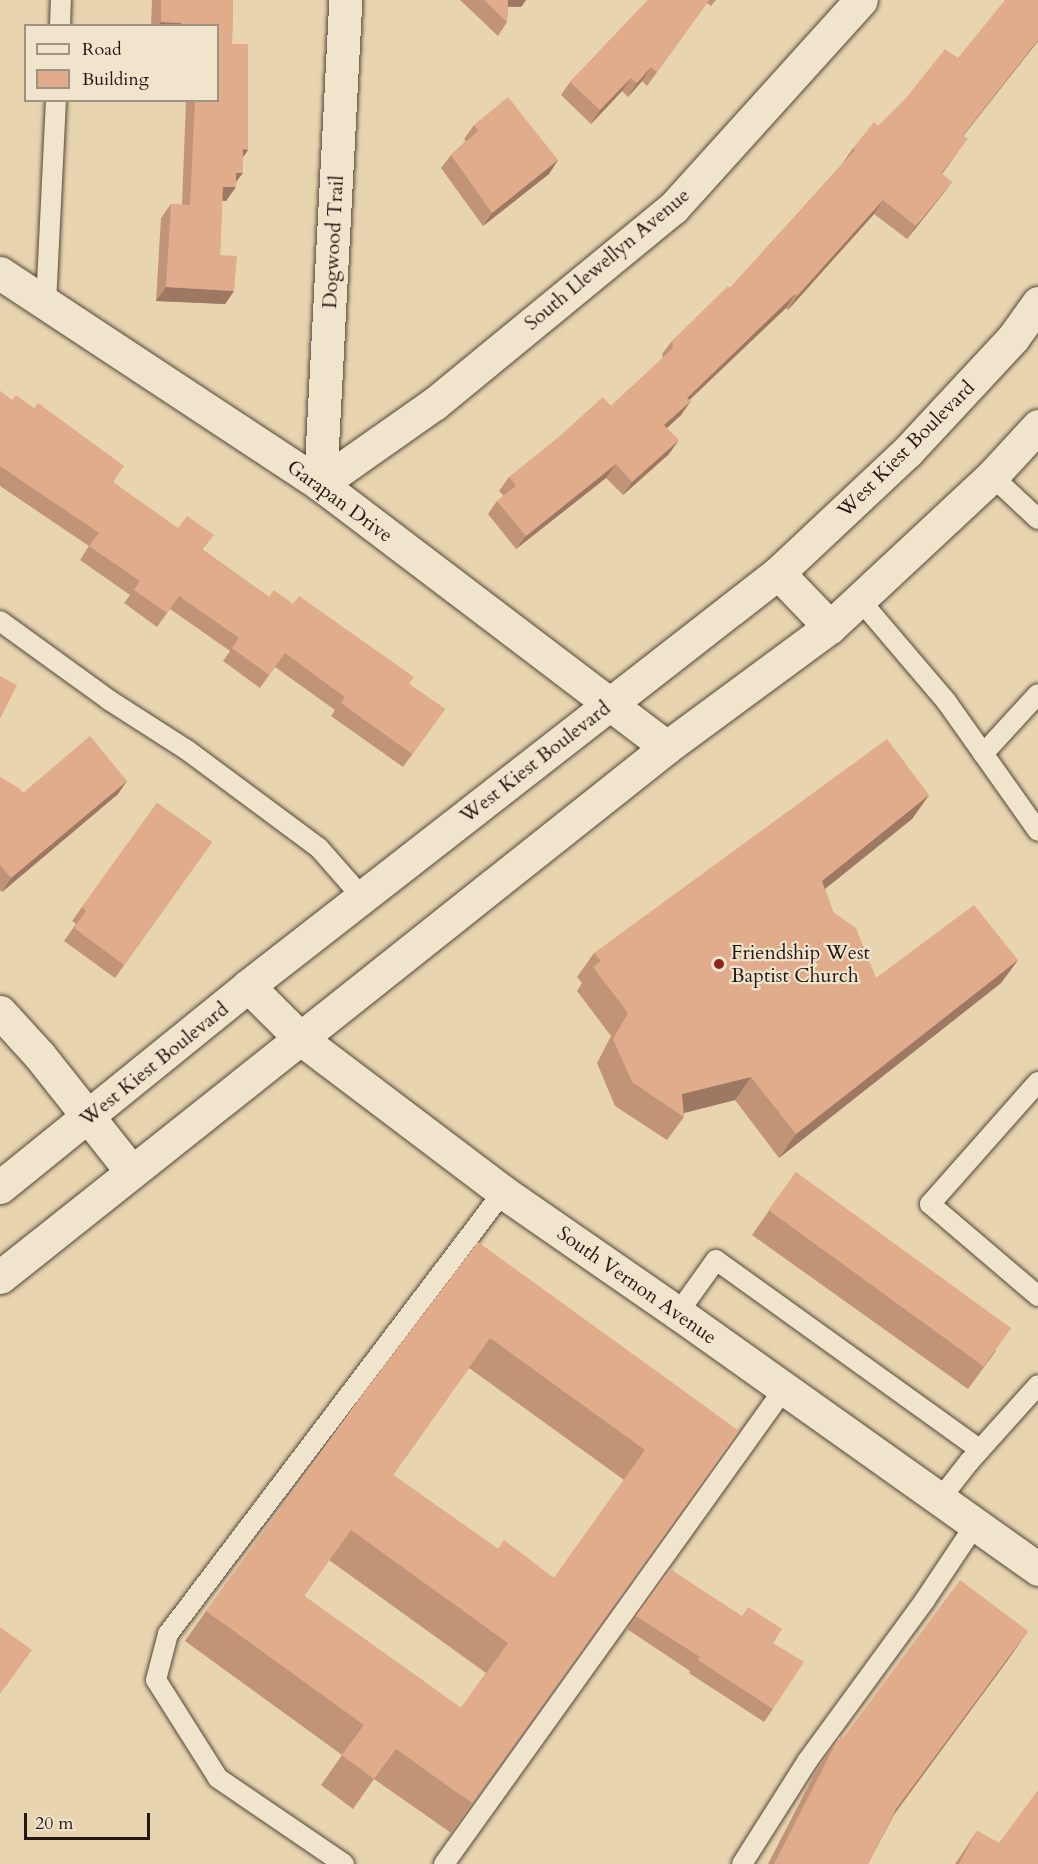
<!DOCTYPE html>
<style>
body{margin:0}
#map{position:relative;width:1038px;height:1864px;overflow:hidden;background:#e8d5b0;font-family:Cardo,serif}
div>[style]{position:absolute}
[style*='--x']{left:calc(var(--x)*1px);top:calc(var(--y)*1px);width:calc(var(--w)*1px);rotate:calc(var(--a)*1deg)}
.roads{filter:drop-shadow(0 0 2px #55463a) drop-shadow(0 0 2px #55463a)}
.service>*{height:20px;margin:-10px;padding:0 10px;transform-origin:10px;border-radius:10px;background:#f0e4cc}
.minor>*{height:33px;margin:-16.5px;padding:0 16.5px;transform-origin:16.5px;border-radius:16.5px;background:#f0e4cc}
.tertiary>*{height:33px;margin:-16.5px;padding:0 16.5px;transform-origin:16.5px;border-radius:16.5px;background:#f0e4cc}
.secondary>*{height:33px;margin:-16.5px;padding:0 16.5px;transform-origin:16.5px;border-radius:16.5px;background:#f0e4cc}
.wall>*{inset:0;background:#c19478}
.shaded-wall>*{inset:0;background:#9d7862}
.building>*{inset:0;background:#e0ac8c;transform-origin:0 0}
.dots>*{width:16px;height:16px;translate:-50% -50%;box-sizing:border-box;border:3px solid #f0e4cc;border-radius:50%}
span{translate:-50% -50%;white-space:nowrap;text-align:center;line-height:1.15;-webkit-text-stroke:4.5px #f0e4cc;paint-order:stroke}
.street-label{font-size:20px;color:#241713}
.poi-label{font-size:20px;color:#241713}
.left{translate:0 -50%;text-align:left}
.legend{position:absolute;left:24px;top:24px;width:195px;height:78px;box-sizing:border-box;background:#f0e4cc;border:2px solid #9e9282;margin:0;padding:8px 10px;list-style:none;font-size:18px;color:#241713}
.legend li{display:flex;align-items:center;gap:12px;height:30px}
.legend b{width:30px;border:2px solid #9e9282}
.scale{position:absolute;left:24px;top:1813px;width:126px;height:27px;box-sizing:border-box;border:3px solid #241713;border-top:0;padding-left:8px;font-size:18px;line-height:21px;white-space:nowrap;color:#241713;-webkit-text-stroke:4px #f0e4cc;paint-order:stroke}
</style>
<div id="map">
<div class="roads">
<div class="service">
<div style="--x:60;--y:26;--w:26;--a:-88"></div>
<div style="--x:46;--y:304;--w:204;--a:-87.2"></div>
<div style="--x:992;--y:476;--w:63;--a:43.1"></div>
<div style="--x:860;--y:600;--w:133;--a:49.6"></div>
<div style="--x:946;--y:701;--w:159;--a:54.7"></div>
<div style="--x:0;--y:621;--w:135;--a:35.9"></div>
<div style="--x:109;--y:700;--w:93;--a:32.7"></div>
<div style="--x:187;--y:750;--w:164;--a:36.6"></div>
<div style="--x:319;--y:848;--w:65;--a:48.7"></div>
<div style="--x:983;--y:754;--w:81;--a:-47.5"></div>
<div style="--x:1038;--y:1082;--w:163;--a:131.5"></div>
<div style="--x:930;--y:1204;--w:142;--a:40.4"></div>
<div style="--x:678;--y:1313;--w:65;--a:-54.4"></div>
<div style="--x:716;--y:1260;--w:325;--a:35.7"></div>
<div style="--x:940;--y:1499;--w:47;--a:-51.9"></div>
<div style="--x:969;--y:1462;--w:103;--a:-48.1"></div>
<div style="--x:344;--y:1864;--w:153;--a:-145.7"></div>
<div style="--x:218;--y:1778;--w:116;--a:-122.3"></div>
<div style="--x:156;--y:1680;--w:48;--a:-75.4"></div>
<div style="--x:168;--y:1634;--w:555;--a:-52.84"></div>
<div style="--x:444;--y:1864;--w:584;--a:-54.41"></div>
<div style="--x:742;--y:1864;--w:123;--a:-57.6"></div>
<div style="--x:808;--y:1760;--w:198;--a:-53.8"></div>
<div style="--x:925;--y:1600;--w:90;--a:-56.3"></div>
</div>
<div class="minor">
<div style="--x:320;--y:484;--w:139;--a:-35.1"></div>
<div style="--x:434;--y:404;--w:309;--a:-39.4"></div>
<div style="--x:673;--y:208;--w:280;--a:-47.9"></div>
<div style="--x:320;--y:484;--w:485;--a:-87"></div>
<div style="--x:248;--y:986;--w:75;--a:45"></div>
<div style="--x:301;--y:1039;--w:253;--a:37.1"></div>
<div style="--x:503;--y:1192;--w:213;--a:34.7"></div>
<div style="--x:678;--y:1313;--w:442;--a:35.4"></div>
<div style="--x:0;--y:1012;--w:59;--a:47.7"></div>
<div style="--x:40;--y:1056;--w:147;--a:51.6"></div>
</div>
<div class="tertiary">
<div style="--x:0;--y:273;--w:383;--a:33.4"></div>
<div style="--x:320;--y:484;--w:435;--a:37.2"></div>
</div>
<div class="secondary">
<div style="--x:778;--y:573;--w:75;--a:46.1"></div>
<div style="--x:0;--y:1187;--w:319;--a:-39"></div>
<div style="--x:248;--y:986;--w:672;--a:-37.93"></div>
<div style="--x:778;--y:573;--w:177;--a:-43.2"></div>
<div style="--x:907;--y:452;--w:156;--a:-47.1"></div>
<div style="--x:1013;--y:338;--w:43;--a:-54.5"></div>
<div style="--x:0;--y:1277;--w:852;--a:-38.47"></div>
<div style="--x:667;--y:747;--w:202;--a:-36.4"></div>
<div style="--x:830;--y:627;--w:221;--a:-43"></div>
<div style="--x:992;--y:476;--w:68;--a:-47.4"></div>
</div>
</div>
<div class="wall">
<div style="clip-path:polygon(152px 0,233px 0,232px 44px,248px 150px,243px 157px,236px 183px,226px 201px,222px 200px,220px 255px,234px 291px,225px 304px,156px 301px,161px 218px,171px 204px,182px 205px,186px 100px,218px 100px,218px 26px,151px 26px)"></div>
<div style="clip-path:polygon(460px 0,526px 0,521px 7px,508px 7px,507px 22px,498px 36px)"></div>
<div style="clip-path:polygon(648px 0,716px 0,711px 6px,707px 3px,647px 86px,642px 81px,628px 97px,622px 91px,591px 124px,561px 95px,570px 82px)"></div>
<div style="clip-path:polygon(1038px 41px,964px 135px,958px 152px,942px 174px,952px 182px,942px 195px,907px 239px,874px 214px,788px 310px,786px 308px,689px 400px,681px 415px,667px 428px,669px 454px,623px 495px,606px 478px,516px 549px,488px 514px,497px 501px,504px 496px,499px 491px,509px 477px,611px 406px,663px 358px,662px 354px,672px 341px,730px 288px,844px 162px,844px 161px,853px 148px,958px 58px)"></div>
<div style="clip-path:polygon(474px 125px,558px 160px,549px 174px,483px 226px,441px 168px,451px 155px,466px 141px,464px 139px)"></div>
<div style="clip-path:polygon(0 391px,113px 482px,203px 550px,269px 597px,293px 604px,445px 709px,403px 767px,331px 716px,335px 710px,275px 667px,260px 688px,223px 661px,230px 651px,170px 609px,157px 627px,124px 603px,130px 595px,80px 560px,89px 546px,0 486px)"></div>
<div style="clip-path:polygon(0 777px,23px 793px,118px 794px,2px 892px,0 890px)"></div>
<div style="clip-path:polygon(929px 795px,912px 819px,825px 889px,833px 912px,876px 978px,1018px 960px,1001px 983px,779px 1158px,735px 1100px,684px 1113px,684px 1117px,667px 1140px,615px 1106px,597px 1063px,611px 1036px,577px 991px,582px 983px,577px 977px,594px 953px)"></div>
<div style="clip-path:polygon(157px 803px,212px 842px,115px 978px,64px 941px,76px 924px,72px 921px)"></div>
<div style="clip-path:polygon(796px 1172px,996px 1351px,968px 1389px,752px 1235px)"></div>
<div style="clip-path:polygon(evenodd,478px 1242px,718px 1461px,451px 1833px,374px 1779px,353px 1809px,321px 1785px,342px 1755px,185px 1641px,206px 1611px,478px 1242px,469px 1368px,624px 1480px,554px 1578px,498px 1549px,393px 1475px,469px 1368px,478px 1242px,329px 1560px,486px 1673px,461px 1708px,304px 1596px,329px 1560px)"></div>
<div style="clip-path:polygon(670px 1569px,773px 1643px,773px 1709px,764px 1722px,689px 1673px,690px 1671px,627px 1629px)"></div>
<div style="clip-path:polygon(1028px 1631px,1007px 1661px,894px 1815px,868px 1864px,768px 1864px,818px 1767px,839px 1737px,843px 1738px)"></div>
<div style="clip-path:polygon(977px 1831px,999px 1843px,1038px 1864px,955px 1864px)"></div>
</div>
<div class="shaded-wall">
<div style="clip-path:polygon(503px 0,526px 0,521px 7px,499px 6px)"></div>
<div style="clip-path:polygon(161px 22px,181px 23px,179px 26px,158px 26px)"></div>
<div style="clip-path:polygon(1038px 40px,1038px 41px,953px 148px,963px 135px)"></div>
<div style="clip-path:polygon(651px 67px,642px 81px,628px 97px,637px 83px)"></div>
<div style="clip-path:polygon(631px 78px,622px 91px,591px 124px,600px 110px)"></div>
<div style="clip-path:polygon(243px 149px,248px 150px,239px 163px)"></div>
<div style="clip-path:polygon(558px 160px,549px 174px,483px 226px,492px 213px)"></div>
<div style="clip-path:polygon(236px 173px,243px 173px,233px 186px)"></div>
<div style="clip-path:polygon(952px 182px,942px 195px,907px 239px,916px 226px)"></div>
<div style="clip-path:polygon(223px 187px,236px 187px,226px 201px,213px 200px)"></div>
<div style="clip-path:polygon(883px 200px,874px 214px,788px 310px,797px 296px)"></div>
<div style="clip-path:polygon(166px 287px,234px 291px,225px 304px,156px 301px)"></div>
<div style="clip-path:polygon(795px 294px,786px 308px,678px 411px,687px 398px)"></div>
<div style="clip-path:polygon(691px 401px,681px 415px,655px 439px,664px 425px)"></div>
<div style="clip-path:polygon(679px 440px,669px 454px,623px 495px,632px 482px)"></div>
<div style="clip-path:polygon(616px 464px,606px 478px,516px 549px,526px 536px)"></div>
<div style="clip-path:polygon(127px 781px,118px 794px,2px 892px,11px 878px)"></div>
<div style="clip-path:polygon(929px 795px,912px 819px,806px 904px,822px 881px)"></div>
<div style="clip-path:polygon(1018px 960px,1001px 983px,779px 1158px,796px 1134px)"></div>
<div style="clip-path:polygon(751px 1077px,735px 1100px,680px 1114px,682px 1094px)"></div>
<div style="clip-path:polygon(1028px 1631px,1007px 1661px,875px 1839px,896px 1809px)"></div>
</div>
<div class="building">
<div style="clip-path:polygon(161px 0,233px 0,232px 44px,248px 44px,248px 150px,243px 149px,243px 173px,236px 173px,236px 187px,223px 187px,220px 255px,237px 256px,234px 291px,166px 287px,171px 204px,190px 205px,195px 100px,218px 100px,218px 26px,181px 26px,181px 23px,161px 22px)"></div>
<div style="clip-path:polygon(484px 0,508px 0,507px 22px)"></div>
<div style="clip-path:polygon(648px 0,709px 0,657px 72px,651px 67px,637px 83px,631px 78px,600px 110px,570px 82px)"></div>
<div style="clip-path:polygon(1005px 0,1038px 0,1038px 40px,963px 135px,968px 139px,941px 173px,952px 182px,916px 226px,883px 200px,797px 296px,795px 294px,687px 398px,691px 401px,664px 425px,679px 440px,632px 482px,616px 464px,526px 536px,497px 501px,516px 486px,509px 477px,561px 435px,603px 397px,611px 406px,673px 348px,672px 341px,728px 286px,730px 288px,855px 150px,853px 148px,874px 122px,878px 126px,906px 98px,945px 49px,958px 58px)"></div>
<div style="clip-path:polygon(508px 97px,558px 160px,492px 213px,451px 155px,478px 131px,474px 125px)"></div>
<div style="clip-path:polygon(0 391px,12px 400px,16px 395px,34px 408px,38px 403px,124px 466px,113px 482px,178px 528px,187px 516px,214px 535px,202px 550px,269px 597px,274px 590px,293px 604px,299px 596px,414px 677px,409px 684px,445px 709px,412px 754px,341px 703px,345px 697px,285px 653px,269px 675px,232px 648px,239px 638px,179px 596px,167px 613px,134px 590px,140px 581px,89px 546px,99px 533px,0 466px)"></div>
<div style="clip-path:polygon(0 676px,17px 685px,0 719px)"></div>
<div style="clip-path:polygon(90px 736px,127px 781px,11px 878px,0 865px,0 777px,19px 788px,23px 793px)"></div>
<div style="clip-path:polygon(887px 739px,929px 795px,822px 881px,833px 912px,856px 928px,876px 978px,974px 905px,1018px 960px,796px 1134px,751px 1077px,682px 1094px,684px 1117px,632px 1082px,613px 1039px,628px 1013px,593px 967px,601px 961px,594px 953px)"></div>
<div style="clip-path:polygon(157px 803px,212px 842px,124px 965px,74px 928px,86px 911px,82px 907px)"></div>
<div style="left:796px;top:1172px;width:266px;height:47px;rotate:36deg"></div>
<div style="clip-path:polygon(evenodd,478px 1242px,739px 1431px,472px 1803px,396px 1749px,374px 1779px,342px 1755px,364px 1725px,206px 1611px,365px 1391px,478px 1242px,490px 1338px,645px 1450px,554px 1578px,504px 1540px,498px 1549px,393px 1475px,490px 1338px,478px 1242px,351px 1530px,508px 1643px,461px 1708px,304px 1596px,351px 1530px)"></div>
<div style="clip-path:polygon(670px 1569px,742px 1616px,748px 1607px,782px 1629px,773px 1643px,804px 1662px,773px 1709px,698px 1660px,700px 1657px,636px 1616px)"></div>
<div style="clip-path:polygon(960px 1580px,1028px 1631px,896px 1809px,868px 1864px,774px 1864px,839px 1737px,843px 1738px)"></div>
<div style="clip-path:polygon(0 1627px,32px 1650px,0 1694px)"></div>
<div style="clip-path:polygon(1038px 1790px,1038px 1864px,959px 1864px,977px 1831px,999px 1843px)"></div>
</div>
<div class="dots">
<div style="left:719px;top:964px;background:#8f2418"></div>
</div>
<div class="street-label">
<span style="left:333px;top:242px;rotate:-87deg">Dogwood Trail</span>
<span style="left:607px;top:259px;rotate:-40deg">South Llewellyn Avenue</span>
<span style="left:906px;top:449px;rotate:-45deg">West Kiest Boulevard</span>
<span style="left:340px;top:501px;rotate:36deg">Garapan Drive</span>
<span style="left:535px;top:762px;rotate:-38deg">West Kiest Boulevard</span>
<span style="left:154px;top:1064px;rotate:-39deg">West Kiest Boulevard</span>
<span style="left:637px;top:1285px;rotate:35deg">South Vernon Avenue</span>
</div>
<div class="poi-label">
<span class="left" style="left:731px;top:964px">Friendship West<br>Baptist Church</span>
</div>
<ul class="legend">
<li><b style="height:8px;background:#f0e4cc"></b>Road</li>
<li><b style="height:16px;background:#e0ac8c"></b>Building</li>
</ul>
<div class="scale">20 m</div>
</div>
